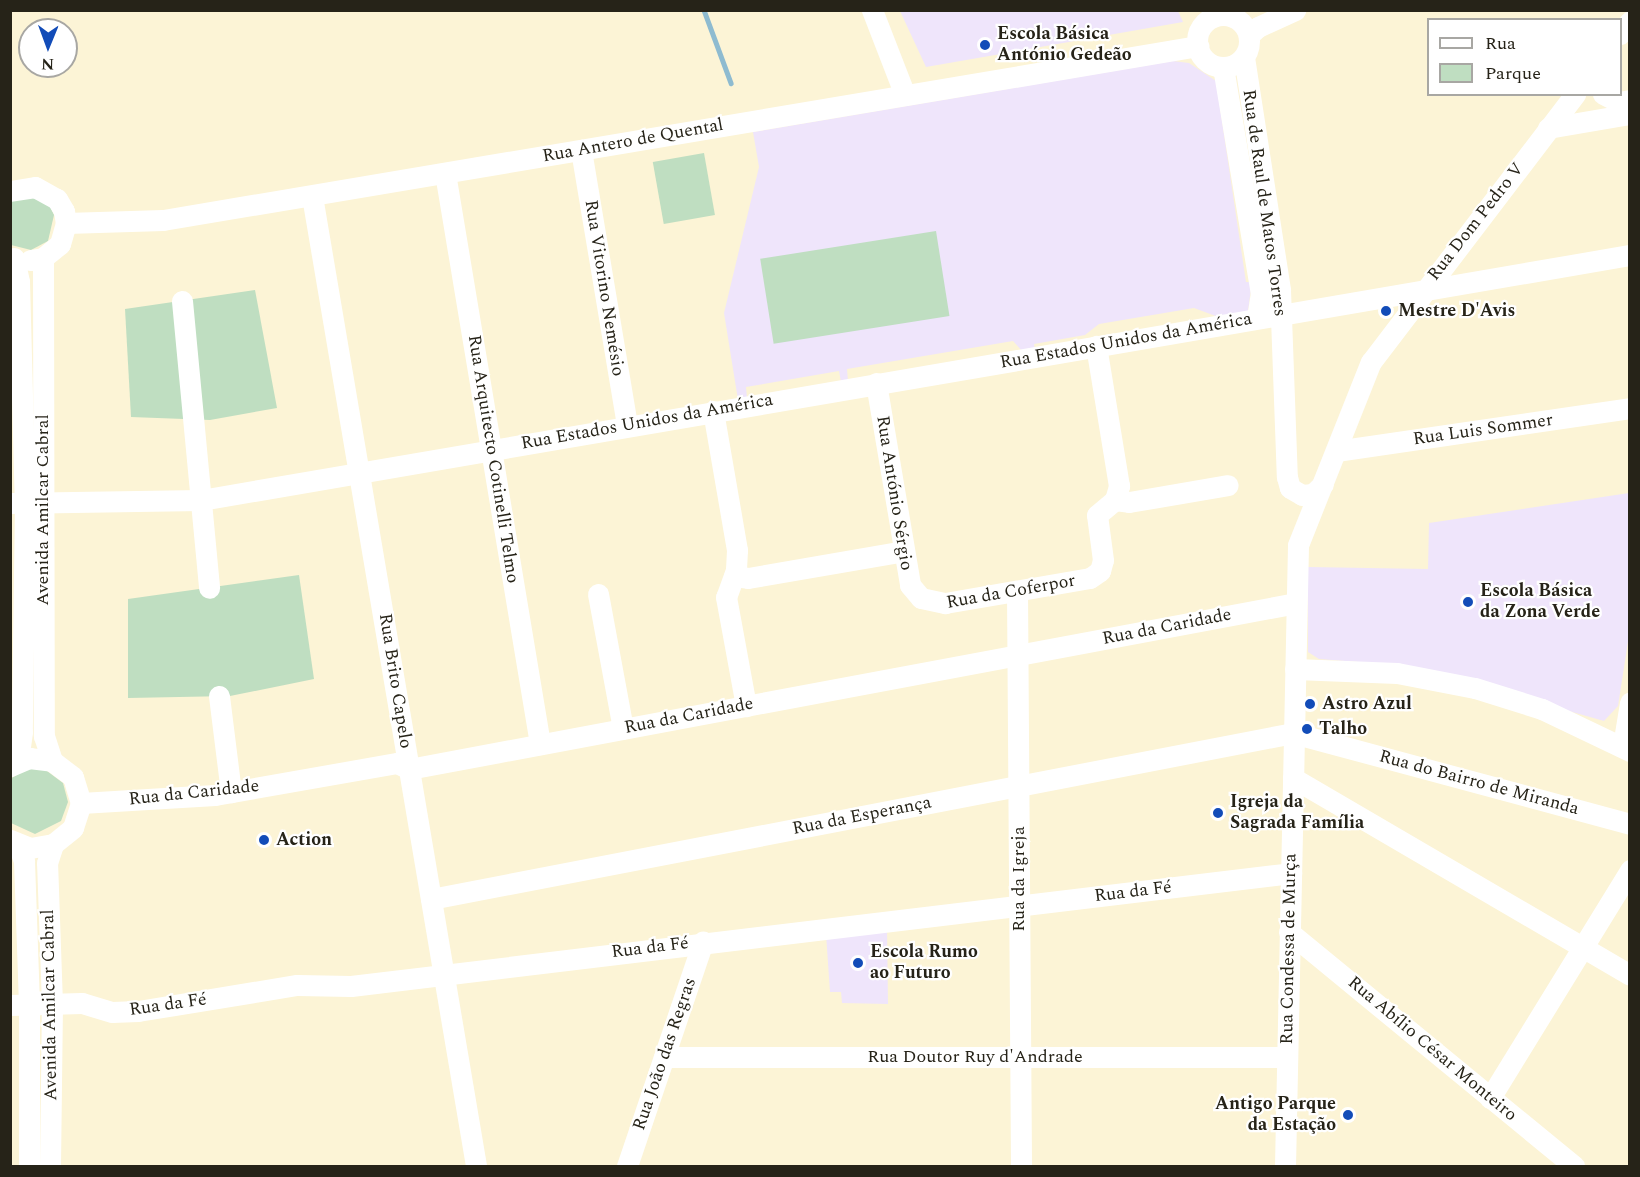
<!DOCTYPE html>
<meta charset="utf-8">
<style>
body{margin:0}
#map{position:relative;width:1640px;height:1177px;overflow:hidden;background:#fcf4d6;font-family:Spectral,serif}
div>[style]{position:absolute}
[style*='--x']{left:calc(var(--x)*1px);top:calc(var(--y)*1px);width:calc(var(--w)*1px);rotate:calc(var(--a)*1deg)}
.education>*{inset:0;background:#efe5fb}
.green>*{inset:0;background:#bfdec1;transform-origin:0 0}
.stream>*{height:4.5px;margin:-2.25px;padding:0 2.25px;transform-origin:2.25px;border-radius:2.25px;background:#8ebbd0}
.minor>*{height:21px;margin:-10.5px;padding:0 10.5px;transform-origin:10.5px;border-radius:10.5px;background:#fff}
.minor>.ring{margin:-10.5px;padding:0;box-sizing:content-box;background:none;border:21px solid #fff;border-radius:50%}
.dots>*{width:16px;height:16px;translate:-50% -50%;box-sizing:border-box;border:3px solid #fff;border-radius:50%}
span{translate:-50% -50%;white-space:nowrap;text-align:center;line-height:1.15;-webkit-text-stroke:4.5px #fff;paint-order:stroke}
.poi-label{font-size:18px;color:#262318;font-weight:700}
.left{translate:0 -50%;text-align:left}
.right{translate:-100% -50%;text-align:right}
.street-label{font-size:18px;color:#262318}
.frame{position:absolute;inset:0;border:12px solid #262318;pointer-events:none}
.legend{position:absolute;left:1427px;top:18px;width:195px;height:78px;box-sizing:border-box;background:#fff;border:2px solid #a8a7a3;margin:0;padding:8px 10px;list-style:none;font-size:18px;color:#262318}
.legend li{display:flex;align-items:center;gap:12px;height:30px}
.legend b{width:30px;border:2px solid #a8a7a3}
.north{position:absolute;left:18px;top:18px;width:60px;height:60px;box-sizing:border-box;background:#fff;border:2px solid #a8a7a3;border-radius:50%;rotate:181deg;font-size:16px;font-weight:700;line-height:24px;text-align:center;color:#262318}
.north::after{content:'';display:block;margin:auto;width:21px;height:27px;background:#124cb8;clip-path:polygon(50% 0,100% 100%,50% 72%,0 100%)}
</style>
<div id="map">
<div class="education">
<div style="clip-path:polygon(1178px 11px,1183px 22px,926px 67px,900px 11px)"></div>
<div style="clip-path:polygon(1173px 61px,1189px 63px,1216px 81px,1246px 282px,1252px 282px,1248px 311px,1221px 318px,1194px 308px,1099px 324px,1085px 335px,1034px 344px,1035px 349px,1022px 351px,1013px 341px,847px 369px,848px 381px,841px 382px,839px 371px,746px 387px,747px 398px,738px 400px,724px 313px,759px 167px,753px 132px)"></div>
<div style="clip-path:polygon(1629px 493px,1629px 635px,1618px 706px,1604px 721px,1410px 666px,1319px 659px,1308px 652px,1308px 567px,1428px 569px,1429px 523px)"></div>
<div style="clip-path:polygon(887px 927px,888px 1004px,842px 1003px,841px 992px,830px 992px,826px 934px)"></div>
</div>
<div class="green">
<div style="left:704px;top:153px;width:63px;height:52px;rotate:80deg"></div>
<div style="clip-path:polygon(27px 193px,50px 206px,54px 215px,48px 241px,31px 250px,11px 245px,11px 198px)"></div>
<div style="left:936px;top:231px;width:86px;height:178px;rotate:81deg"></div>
<div style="clip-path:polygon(255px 290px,277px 408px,210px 420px,131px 417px,125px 309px)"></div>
<div style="clip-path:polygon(299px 575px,314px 679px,230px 696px,128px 698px,128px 599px)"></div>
<div style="clip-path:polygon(38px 768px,47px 771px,63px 783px,68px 802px,61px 821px,35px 834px,11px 823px,10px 779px,27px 769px)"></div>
</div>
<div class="stream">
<div style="--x:704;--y:10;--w:78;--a:69.7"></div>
</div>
<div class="minor">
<div style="--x:872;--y:10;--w:91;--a:68.8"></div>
<div class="ring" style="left:1197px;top:15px;width:31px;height:31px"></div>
<div style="--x:1620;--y:34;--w:16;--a:-52"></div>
<div style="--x:1249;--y:35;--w:12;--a:-42"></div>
<div style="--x:1258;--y:27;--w:41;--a:-24.7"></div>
<div style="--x:1244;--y:57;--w:236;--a:81.2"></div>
<div style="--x:1280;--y:290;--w:187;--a:87.9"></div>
<div style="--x:1287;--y:477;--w:11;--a:75"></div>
<div style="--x:1290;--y:488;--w:14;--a:30"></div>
<div style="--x:1302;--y:495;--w:11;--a:-5"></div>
<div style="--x:1313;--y:494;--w:14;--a:-45"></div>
<div style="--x:1223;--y:67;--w:229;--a:80.5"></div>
<div style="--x:1261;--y:293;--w:25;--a:99"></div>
<div style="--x:1603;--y:94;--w:18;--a:27"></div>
<div style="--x:1619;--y:102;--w:11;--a:-10"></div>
<div style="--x:1548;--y:128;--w:83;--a:-9.7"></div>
<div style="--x:581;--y:150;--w:279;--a:80.5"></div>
<div style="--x:445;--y:173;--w:579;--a:80.55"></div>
<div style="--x:10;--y:191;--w:25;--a:-9"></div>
<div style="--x:35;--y:187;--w:25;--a:29"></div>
<div style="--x:57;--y:199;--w:14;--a:60"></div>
<div style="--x:64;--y:211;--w:12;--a:81"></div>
<div style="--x:66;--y:223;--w:22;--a:106"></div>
<div style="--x:60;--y:244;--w:22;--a:141"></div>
<div style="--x:43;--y:258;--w:13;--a:171"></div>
<div style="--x:312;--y:196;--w:984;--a:80.4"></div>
<div style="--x:66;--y:223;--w:97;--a:-1.8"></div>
<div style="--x:163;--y:220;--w:1050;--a:-9.54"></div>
<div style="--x:14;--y:258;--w:24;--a:78"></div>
<div style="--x:19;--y:281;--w:222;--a:88.5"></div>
<div style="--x:25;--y:503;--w:229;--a:90.8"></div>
<div style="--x:22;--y:732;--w:29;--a:98"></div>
<div style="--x:43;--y:258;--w:478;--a:89.9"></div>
<div style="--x:44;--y:736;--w:26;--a:72"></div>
<div style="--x:182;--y:301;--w:288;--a:84.6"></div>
<div style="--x:876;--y:383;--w:205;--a:80.4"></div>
<div style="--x:910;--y:585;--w:17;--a:50"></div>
<div style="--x:921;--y:598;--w:25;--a:12"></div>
<div style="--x:945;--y:603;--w:147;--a:-9.8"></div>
<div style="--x:1090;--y:578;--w:12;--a:-35"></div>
<div style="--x:1100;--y:571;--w:11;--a:-75"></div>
<div style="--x:1103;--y:560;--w:45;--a:-97.6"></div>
<div style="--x:1097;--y:515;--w:23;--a:-40"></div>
<div style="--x:1115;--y:500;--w:15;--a:-74"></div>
<div style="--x:1119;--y:486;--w:142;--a:-99.3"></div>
<div style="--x:713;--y:411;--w:141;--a:80.2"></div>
<div style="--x:737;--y:550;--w:20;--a:93"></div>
<div style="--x:736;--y:570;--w:29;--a:110"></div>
<div style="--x:726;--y:597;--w:111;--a:79.6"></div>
<div style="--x:1336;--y:451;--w:297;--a:-8.3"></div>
<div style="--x:1115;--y:500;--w:14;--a:8"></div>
<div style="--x:1129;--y:502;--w:100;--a:-9.7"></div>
<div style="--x:10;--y:503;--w:191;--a:-0.9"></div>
<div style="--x:201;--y:500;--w:1450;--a:-9.73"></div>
<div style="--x:734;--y:576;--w:14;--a:8"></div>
<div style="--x:748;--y:578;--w:158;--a:-9.8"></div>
<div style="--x:1017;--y:591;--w:575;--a:89.6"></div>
<div style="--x:598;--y:594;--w:137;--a:79.5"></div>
<div style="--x:1295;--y:669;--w:102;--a:2.2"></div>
<div style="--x:1397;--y:673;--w:79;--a:10.9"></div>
<div style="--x:1475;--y:688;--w:70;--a:17.4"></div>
<div style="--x:1542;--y:709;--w:98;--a:25.5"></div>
<div style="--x:219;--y:696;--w:97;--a:82.9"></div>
<div style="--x:1623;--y:746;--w:44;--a:-80.8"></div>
<div style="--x:10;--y:766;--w:21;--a:-23"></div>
<div style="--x:29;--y:758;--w:23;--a:7"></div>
<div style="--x:52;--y:761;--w:26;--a:37"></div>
<div style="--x:73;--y:777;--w:27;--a:73"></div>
<div style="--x:81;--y:803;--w:26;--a:108"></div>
<div style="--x:73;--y:828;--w:26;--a:141"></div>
<div style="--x:53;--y:844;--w:23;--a:170"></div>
<div style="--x:30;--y:848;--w:22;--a:-158"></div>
<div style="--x:1293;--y:778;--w:390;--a:30.3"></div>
<div style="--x:81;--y:803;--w:134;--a:-3.4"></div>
<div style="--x:215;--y:795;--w:185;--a:-10"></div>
<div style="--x:397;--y:763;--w:13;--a:27"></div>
<div style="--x:409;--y:769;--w:902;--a:-10.6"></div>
<div style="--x:18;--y:845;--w:17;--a:69"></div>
<div style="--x:24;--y:861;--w:143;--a:88"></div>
<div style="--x:29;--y:1004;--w:162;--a:90"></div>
<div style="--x:431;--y:899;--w:878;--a:-10.9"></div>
<div style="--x:1293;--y:733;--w:349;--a:15.1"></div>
<div style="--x:1289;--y:932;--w:369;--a:39.4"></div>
<div style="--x:10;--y:1005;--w:72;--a:-1.6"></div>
<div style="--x:82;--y:1003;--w:31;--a:17"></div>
<div style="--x:112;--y:1012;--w:26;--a:-2"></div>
<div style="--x:138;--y:1011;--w:161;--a:-9.3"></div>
<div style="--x:297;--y:985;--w:54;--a:1.1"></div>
<div style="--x:351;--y:986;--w:947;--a:-6.85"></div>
<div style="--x:664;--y:1057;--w:623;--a:0"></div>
<div style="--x:1490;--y:1098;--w:268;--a:-58.4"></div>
<div style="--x:50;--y:1166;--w:162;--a:-89.3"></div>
<div style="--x:52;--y:1004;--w:141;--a:-92"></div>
<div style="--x:47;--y:863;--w:20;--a:-72"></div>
<div style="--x:627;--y:1166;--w:237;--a:-71.3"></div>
<div style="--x:1285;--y:1166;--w:621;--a:-88.8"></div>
<div style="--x:1298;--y:545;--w:197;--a:-68.3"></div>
<div style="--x:1371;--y:362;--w:337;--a:-52.7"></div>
</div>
<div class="dots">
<div style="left:985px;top:45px;background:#124cb8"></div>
<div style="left:1386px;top:311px;background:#124cb8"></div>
<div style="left:1468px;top:602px;background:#124cb8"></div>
<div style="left:1310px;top:704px;background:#124cb8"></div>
<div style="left:1307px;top:729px;background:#124cb8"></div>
<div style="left:1218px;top:813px;background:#124cb8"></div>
<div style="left:264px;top:840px;background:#124cb8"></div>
<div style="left:858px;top:963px;background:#124cb8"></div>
<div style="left:1348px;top:1115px;background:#124cb8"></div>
</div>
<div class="poi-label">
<span class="left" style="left:997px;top:45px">Escola Básica<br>António Gedeão</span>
<span class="left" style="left:1398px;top:311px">Mestre D'Avis</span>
<span class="left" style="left:1480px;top:602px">Escola Básica<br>da Zona Verde</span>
<span class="left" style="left:1322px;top:704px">Astro Azul</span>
<span class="left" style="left:1319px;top:729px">Talho</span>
<span class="left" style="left:1230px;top:813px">Igreja da<br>Sagrada Família</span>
<span class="left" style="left:276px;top:840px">Action</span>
<span class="left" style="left:870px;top:963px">Escola Rumo<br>ao Futuro</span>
<span class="right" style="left:1336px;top:1115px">Antigo Parque<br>da Estação</span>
</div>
<div class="street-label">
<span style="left:633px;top:141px;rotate:-10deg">Rua Antero de Quental</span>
<span style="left:1264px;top:203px;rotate:82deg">Rua de Raul de Matos Torres</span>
<span style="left:1476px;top:222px;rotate:-52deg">Rua Dom Pedro V</span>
<span style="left:604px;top:288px;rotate:81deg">Rua Vitorino Nemésio</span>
<span style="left:1126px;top:341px;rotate:-10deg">Rua Estados Unidos da América</span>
<span style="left:647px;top:422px;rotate:-10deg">Rua Estados Unidos da América</span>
<span style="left:1483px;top:430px;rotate:-8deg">Rua Luis Sommer</span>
<span style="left:493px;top:459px;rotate:81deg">Rua Arquitecto Cotinelli Telmo</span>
<span style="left:894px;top:493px;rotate:81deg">Rua António Sérgio</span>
<span style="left:43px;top:510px;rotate:-90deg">Avenida Amilcar Cabral</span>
<span style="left:1011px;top:592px;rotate:-10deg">Rua da Coferpor</span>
<span style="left:1167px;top:627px;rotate:-11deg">Rua da Caridade</span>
<span style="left:395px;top:681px;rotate:81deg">Rua Brito Capelo</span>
<span style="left:689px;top:716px;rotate:-11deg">Rua da Caridade</span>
<span style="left:1479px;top:783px;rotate:15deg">Rua do Bairro de Miranda</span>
<span style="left:194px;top:793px;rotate:-6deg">Rua da Caridade</span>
<span style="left:862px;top:816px;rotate:-11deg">Rua da Esperança</span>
<span style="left:1019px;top:879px;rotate:-90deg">Rua da Igreja</span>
<span style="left:1133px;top:892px;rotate:-7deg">Rua da Fé</span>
<span style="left:650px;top:948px;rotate:-7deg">Rua da Fé</span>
<span style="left:1289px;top:949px;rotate:-89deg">Rua Condessa de Murça</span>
<span style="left:50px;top:1005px;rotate:-91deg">Avenida Amilcar Cabral</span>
<span style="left:168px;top:1005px;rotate:-8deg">Rua da Fé</span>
<span style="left:1432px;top:1049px;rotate:40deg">Rua Abílio César Monteiro</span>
<span style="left:665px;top:1054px;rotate:-71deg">Rua João das Regras</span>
<span style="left:975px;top:1057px">Rua Doutor Ruy d'Andrade</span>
</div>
<div class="frame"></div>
<ul class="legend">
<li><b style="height:8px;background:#fff"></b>Rua</li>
<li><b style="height:16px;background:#bfdec1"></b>Parque</li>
</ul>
<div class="north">N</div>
</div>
